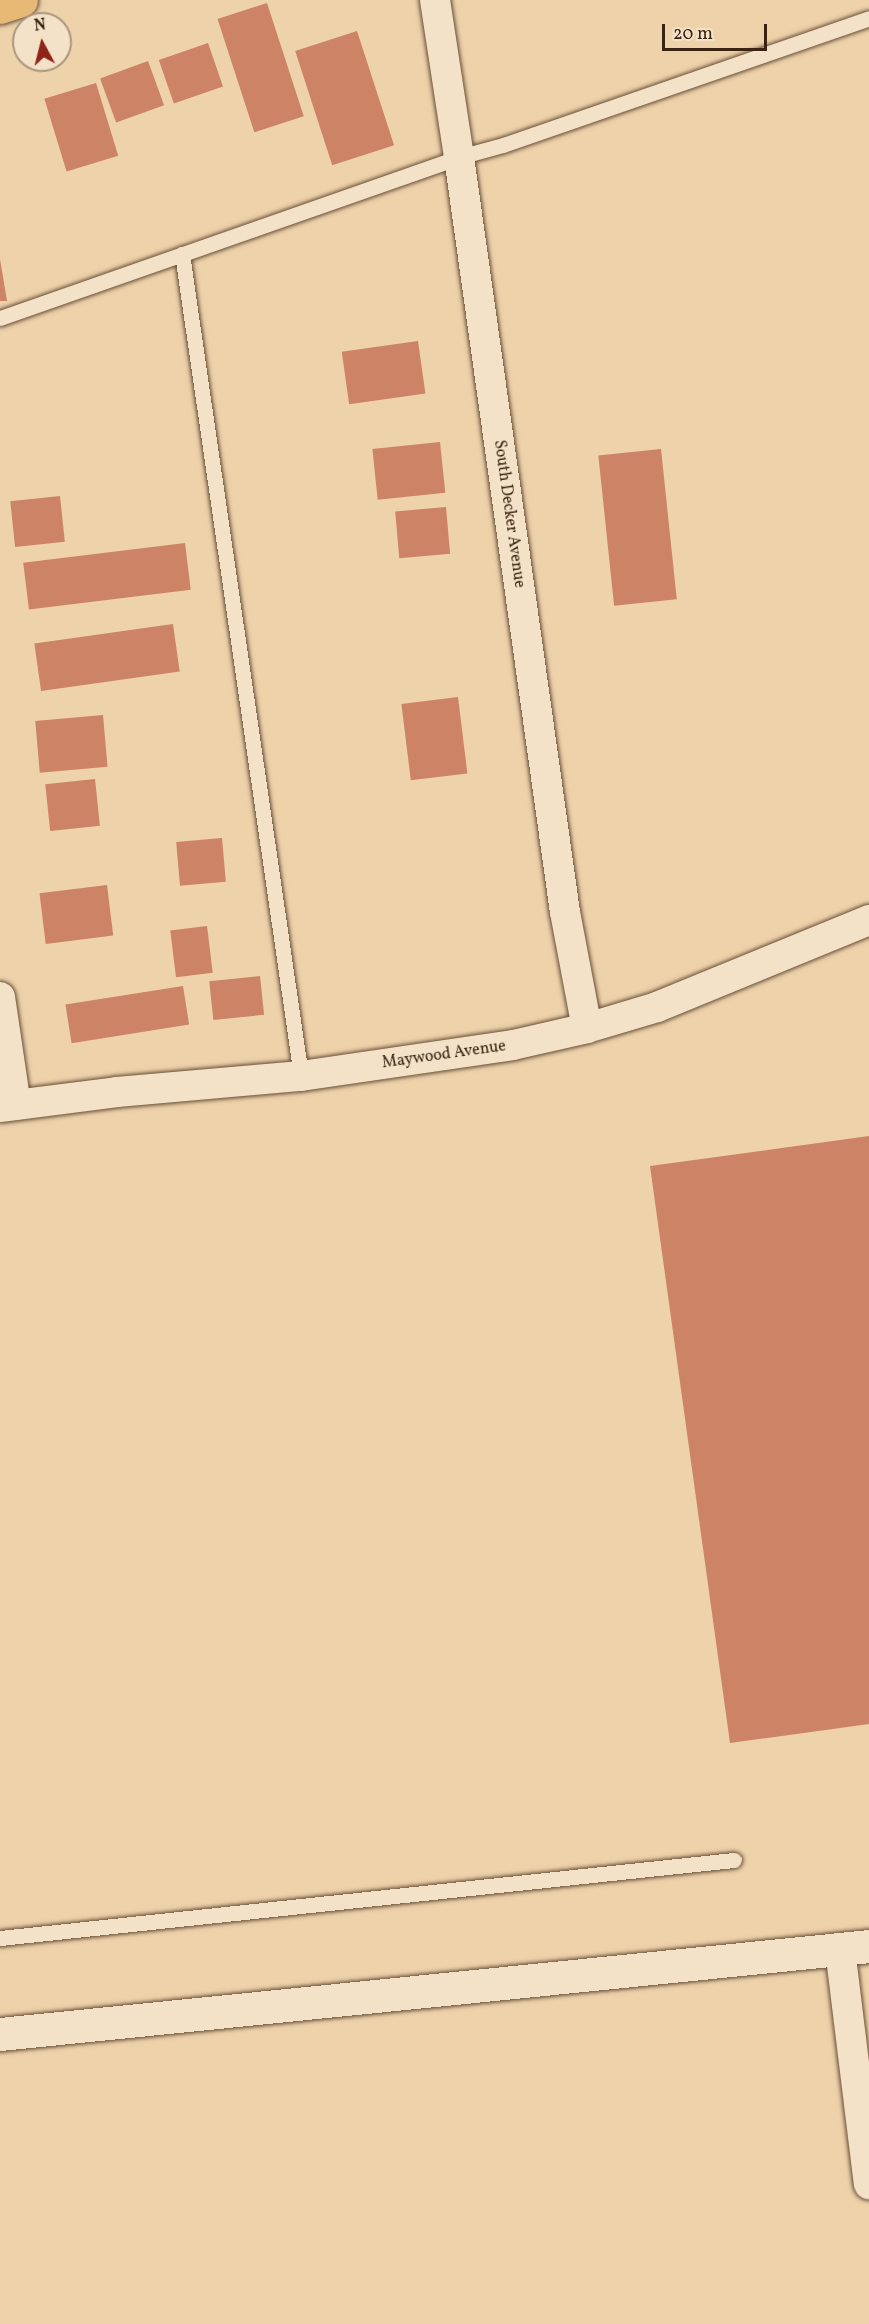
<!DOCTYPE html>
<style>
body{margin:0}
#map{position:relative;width:869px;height:2324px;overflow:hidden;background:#eed2aa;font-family:Vollkorn,serif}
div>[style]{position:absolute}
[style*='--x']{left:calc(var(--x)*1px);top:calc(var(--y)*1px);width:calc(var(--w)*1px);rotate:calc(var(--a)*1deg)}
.building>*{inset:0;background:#cd8365;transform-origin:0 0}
.roads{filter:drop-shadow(0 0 2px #674f38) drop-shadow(0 0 2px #674f38)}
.lane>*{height:15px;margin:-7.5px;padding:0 7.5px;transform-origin:7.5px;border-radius:7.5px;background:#f4e2c8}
.street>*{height:30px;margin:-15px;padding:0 15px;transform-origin:15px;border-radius:15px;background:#f4e2c8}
.secondary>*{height:33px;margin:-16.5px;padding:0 16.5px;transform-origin:16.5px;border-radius:16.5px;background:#f4e2c8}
.primary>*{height:33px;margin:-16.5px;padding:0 16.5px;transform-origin:16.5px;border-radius:16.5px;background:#e7b975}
span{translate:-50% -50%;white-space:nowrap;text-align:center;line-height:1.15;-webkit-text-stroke:4.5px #f4e2c8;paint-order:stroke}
.street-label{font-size:16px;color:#3a2312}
.north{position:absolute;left:12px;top:12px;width:60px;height:60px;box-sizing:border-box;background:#f4e2c8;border:2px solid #aa967f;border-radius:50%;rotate:353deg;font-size:16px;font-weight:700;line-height:24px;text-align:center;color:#3a2312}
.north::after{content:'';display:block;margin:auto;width:21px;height:27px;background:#8f2418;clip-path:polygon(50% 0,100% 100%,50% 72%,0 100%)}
.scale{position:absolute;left:662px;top:24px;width:105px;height:27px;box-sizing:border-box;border:3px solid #3a2312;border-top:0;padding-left:8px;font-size:18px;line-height:21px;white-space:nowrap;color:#3a2312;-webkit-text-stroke:4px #f4e2c8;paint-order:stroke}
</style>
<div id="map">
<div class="building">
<div style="left:267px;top:3px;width:119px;height:52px;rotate:72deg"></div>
<div style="left:357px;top:31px;width:120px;height:65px;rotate:72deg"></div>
<div style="left:208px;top:43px;width:46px;height:52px;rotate:71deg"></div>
<div style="left:148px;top:61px;width:47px;height:51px;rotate:70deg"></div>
<div style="left:96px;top:83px;width:76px;height:54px;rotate:73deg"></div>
<div style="clip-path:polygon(0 259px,7px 301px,0 301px)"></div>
<div style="left:418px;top:341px;width:53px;height:77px;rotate:82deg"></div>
<div style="left:440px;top:442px;width:51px;height:68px;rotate:84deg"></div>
<div style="left:661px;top:449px;width:151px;height:63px;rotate:84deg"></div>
<div style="left:60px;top:496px;width:46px;height:50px;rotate:84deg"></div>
<div style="left:446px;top:507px;width:47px;height:51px;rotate:85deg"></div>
<div style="left:185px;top:543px;width:47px;height:163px;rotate:83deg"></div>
<div style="left:173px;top:624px;width:48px;height:140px;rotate:82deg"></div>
<div style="left:458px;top:697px;width:77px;height:57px;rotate:83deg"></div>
<div style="left:103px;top:715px;width:52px;height:68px;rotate:85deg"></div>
<div style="left:95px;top:779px;width:47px;height:50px;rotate:84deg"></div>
<div style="left:222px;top:838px;width:44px;height:46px;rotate:85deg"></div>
<div style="left:107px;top:885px;width:51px;height:68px;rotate:83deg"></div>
<div style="left:207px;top:926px;width:47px;height:37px;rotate:83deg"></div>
<div style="left:260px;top:976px;width:39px;height:51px;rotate:84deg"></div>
<div style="left:183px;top:986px;width:39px;height:119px;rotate:81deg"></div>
<div style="clip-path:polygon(869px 1136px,869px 1724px,730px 1743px,650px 1166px)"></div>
</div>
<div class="roads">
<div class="lane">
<div style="--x:182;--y:254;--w:831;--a:81.76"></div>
<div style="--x:0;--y:318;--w:486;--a:-19.3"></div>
<div style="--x:459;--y:157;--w:46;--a:-15.3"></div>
<div style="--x:503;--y:145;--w:387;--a:-19.1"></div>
<div style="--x:0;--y:1938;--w:738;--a:-6.07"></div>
</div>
<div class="street">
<div style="--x:435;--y:0;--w:159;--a:81.3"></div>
<div style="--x:459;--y:157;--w:762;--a:82.01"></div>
<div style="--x:565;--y:912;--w:118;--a:79.3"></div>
<div style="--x:0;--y:997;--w:109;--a:81.6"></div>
<div style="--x:0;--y:1107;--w:118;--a:-7.3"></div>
<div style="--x:117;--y:1092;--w:185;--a:-5"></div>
<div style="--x:301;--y:1076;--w:214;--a:-8.3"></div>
<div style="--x:513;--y:1045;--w:76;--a:-12.9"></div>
<div style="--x:587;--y:1028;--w:73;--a:-16.7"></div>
<div style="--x:657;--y:1007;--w:229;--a:-22.3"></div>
<div style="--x:840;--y:1949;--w:237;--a:83"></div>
</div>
<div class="secondary">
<div style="--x:0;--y:2034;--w:873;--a:-5.78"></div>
</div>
<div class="primary">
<div style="--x:0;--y:7;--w:22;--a:-18"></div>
</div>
</div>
<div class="street-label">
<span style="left:509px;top:514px;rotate:82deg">South Decker Avenue</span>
<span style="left:444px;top:1055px;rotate:-8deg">Maywood Avenue</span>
</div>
<div class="north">N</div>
<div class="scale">20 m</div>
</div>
